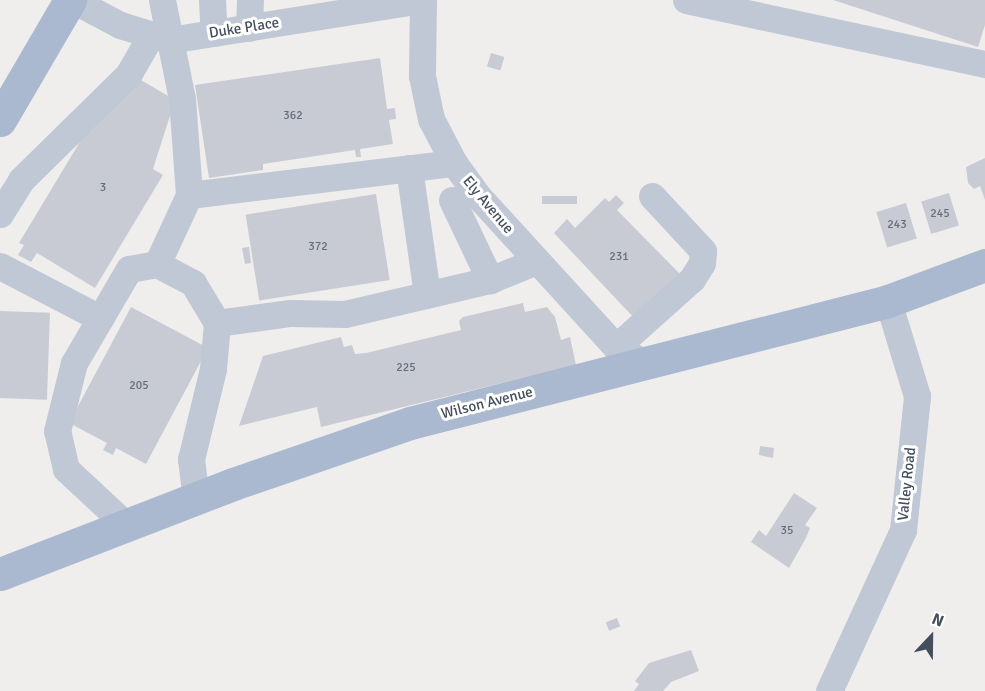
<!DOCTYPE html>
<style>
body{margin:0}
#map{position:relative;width:985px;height:691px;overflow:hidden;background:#f0eded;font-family:Signika,sans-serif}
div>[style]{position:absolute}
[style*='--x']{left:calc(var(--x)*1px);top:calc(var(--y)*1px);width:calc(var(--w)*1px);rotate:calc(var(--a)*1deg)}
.building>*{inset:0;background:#c9cbd4;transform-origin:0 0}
.minor>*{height:27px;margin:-13.5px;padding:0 13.5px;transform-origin:13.5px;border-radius:13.5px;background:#bfc8d4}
.major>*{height:33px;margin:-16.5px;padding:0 16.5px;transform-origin:16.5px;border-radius:16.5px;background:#aab9cf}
span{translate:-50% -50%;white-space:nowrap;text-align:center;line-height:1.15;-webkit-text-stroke:6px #fff;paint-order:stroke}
.number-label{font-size:12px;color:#656d7a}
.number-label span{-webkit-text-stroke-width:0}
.street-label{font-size:15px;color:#444e5c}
.north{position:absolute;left:901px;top:607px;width:60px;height:60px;-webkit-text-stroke:4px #fff;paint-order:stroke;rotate:22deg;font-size:16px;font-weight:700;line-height:24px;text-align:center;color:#444e5c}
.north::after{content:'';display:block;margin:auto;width:21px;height:27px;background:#444e5c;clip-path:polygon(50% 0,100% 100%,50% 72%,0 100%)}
</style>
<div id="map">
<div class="building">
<div style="clip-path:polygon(833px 0,985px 0,985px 25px,978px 47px)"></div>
<div style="left:491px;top:53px;width:14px;height:14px;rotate:17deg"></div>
<div style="clip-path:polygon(380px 58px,387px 109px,395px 108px,396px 119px,389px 120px,393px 144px,360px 149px,361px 157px,356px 157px,355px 150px,263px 164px,263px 170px,209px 178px,195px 85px)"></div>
<div style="clip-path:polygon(141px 80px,175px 100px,153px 169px,163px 175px,95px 288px,37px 253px,31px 262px,18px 255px,24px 245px,19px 243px,84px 135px,84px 128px,91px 131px)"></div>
<div style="clip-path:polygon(985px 158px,985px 200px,980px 186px,974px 189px,968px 183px,966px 167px)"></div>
<div style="left:949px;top:193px;width:34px;height:29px;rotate:73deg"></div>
<div style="left:376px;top:194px;width:87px;height:132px;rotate:81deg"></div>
<div style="clip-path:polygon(616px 195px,624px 203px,617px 210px,681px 275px,636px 320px,554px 233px,567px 219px,575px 228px,605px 198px,609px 202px)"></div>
<div style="left:577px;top:196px;width:8px;height:35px;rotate:90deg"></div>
<div style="left:906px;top:203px;width:37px;height:31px;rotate:73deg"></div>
<div style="clip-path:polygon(249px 247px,251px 263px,245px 264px,242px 248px)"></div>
<div style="clip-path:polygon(523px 303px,525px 312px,547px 307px,555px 317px,561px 340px,570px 337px,576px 365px,321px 427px,317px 407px,239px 426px,263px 356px,341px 337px,344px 347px,352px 345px,355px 354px,366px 353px,461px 330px,459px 321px,463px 317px)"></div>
<div style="clip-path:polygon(131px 307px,208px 348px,146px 464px,116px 448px,113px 455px,103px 450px,107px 443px,69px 423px)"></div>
<div style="left:0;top:311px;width:50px;height:87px;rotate:2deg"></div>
<div style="clip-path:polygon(760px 446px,774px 448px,773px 458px,759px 455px)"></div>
<div style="clip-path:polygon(794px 493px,817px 508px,805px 525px,810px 528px,806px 538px,789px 568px,751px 542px,759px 530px,766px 536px)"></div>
<div style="left:617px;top:618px;width:9px;height:12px;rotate:69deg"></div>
<div style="clip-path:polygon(691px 650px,699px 671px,671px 682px,663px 691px,634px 691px,639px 684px,635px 681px,649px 663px)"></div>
</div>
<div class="minor">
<div style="--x:73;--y:0;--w:53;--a:28"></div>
<div style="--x:120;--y:25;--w:51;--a:17"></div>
<div style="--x:169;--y:40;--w:256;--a:-9"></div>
<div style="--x:162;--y:0;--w:101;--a:78.6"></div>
<div style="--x:182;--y:99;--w:96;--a:85.8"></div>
<div style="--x:212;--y:0;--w:33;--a:87"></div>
<div style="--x:423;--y:0;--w:76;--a:90.8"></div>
<div style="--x:422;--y:76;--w:44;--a:78.2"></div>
<div style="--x:431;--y:119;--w:50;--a:62.4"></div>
<div style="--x:454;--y:163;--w:41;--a:54"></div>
<div style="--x:478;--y:196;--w:205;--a:47.6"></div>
<div style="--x:616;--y:347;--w:33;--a:29"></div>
<div style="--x:686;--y:0;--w:306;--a:12.1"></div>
<div style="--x:249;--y:28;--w:28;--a:-88"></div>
<div style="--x:409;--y:168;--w:128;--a:81.9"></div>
<div style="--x:452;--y:200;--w:89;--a:64.6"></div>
<div style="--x:0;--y:214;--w:40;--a:-58"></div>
<div style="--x:21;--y:180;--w:150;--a:-44.5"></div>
<div style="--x:128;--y:75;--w:46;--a:-60.1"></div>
<div style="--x:157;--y:264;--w:76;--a:-65.1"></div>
<div style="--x:189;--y:195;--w:267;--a:-6.9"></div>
<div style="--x:0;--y:266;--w:113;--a:27.5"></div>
<div style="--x:217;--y:323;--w:74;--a:-7.8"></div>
<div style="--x:290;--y:313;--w:55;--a:1"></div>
<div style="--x:345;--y:314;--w:149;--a:-13.2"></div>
<div style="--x:490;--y:280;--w:50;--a:-22.4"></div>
<div style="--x:616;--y:347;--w:102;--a:-41.8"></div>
<div style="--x:692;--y:279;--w:19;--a:-58"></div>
<div style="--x:702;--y:263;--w:12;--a:-85"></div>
<div style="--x:703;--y:251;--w:75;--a:-132.8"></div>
<div style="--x:126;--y:525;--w:82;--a:-137"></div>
<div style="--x:66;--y:469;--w:39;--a:-103"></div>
<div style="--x:57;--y:431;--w:70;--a:-76"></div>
<div style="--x:74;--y:363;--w:109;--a:-59.7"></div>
<div style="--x:129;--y:269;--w:28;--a:-10"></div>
<div style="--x:157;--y:264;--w:41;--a:27.8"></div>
<div style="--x:193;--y:283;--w:47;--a:59"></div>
<div style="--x:217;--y:323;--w:46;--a:95"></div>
<div style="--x:213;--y:369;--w:93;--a:103.7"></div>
<div style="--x:191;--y:459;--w:40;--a:82.9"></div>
<div style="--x:829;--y:691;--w:177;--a:-65.3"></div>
<div style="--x:903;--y:530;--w:135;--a:-84"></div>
<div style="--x:917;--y:396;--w:99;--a:-107"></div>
</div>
<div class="major">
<div style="--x:0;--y:120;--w:139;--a:-59.7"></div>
<div style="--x:0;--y:574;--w:250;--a:-21.1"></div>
<div style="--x:233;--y:484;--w:187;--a:-19"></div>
<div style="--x:410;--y:423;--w:493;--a:-14.3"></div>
<div style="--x:888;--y:301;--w:103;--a:-20.4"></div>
</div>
<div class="number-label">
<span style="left:293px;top:116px">362</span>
<span style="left:103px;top:188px">3</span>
<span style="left:940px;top:214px">245</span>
<span style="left:897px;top:225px">243</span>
<span style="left:318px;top:247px">372</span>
<span style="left:619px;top:257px">231</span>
<span style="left:406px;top:368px">225</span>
<span style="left:139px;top:386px">205</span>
<span style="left:787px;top:531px">35</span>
</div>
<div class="street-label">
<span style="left:244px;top:28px;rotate:-9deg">Duke Place</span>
<span style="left:488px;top:205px;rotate:50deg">Ely Avenue</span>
<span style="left:487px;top:403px;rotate:-14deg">Wilson Avenue</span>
<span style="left:907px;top:484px;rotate:-84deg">Valley Road</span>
</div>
<div class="north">N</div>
</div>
